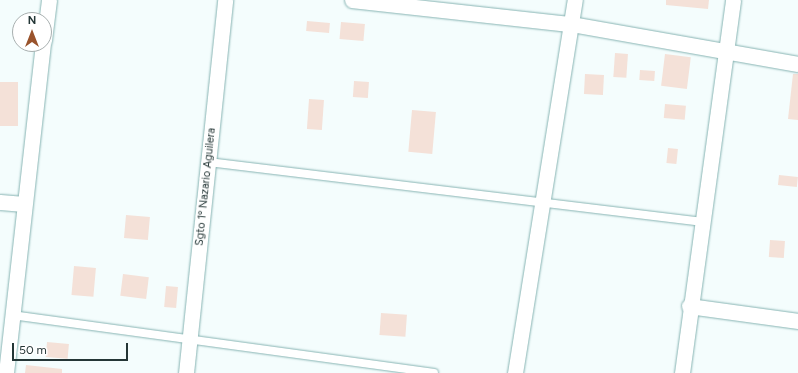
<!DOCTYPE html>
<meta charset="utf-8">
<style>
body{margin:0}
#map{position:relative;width:798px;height:373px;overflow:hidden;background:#f4fdfd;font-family:Figtree,sans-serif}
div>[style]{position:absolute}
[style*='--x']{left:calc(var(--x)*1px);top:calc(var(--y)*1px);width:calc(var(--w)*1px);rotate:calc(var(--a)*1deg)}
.building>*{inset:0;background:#f4e1d8;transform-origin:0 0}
.roads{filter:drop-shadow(0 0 1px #87b4b3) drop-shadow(0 0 1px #87b4b3)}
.lane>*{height:8px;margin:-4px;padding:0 4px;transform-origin:4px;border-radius:4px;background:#fff}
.street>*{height:15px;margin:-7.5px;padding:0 7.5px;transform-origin:7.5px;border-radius:7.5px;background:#fff}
span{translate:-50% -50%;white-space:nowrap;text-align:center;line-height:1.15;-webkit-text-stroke:3.5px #fff;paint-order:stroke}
.street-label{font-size:11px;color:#243636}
.north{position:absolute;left:12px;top:12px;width:40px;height:40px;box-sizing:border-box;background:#fff;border:1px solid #a7afaf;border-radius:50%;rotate:0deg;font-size:11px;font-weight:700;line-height:16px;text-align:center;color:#243636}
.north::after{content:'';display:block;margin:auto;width:14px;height:18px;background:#99532c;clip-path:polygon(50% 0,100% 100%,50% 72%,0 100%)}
.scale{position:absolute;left:12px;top:343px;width:116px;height:18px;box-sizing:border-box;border:2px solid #243636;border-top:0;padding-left:5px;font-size:12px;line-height:14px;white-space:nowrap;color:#243636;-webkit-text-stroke:3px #fff;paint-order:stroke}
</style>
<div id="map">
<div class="building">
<div style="clip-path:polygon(666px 0,709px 0,708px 9px,666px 5px)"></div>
<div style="left:307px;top:21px;width:23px;height:10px;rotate:5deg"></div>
<div style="left:341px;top:22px;width:24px;height:17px;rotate:5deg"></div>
<div style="left:615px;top:53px;width:13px;height:24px;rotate:4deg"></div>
<div style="left:665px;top:54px;width:26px;height:32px;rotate:7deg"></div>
<div style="left:640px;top:70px;width:15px;height:10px;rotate:4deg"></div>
<div style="left:585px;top:74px;width:19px;height:20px;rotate:3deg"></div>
<div style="clip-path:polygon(793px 74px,798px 74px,798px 120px,788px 119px)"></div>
<div style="left:354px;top:81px;width:15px;height:16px;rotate:4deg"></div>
<div style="left:0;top:82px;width:18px;height:44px"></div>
<div style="left:309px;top:99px;width:15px;height:30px;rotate:4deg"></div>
<div style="left:665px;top:104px;width:21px;height:14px;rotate:5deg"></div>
<div style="left:412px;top:110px;width:24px;height:42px;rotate:5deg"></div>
<div style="left:668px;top:148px;width:10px;height:15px;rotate:6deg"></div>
<div style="left:779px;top:175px;width:19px;height:10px;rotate:6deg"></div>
<div style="left:126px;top:215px;width:24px;height:23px;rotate:5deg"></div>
<div style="left:770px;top:240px;width:15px;height:17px;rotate:4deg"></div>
<div style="left:74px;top:266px;width:22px;height:29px;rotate:5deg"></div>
<div style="left:123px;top:274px;width:26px;height:22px;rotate:7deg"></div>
<div style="left:166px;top:286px;width:12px;height:21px;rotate:5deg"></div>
<div style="left:381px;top:313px;width:26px;height:22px;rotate:4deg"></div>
<div style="left:47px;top:342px;width:22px;height:15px;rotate:5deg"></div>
<div style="clip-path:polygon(26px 365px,62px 369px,62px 373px,25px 373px)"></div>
</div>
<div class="roads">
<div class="lane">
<div style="--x:208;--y:162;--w:497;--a:6.9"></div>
<div style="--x:12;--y:315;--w:426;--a:7.8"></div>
</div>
<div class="street">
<div style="--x:352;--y:0;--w:220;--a:6.3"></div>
<div style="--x:571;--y:24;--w:230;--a:10"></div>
<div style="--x:44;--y:40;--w:40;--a:-82.9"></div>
<div style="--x:0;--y:202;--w:24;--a:5"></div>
<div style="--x:689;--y:306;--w:110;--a:7.8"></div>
<div style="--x:6;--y:373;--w:331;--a:-83.6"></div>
<div style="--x:186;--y:373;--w:375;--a:-84"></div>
<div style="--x:515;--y:373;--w:378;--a:-80.9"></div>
<div style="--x:682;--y:373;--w:376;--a:-82.2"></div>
</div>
</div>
<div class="street-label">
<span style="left:206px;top:187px;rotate:-84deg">Sgto 1º Nazario Aguilera</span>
</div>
<div class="north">N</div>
<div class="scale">50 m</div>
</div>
